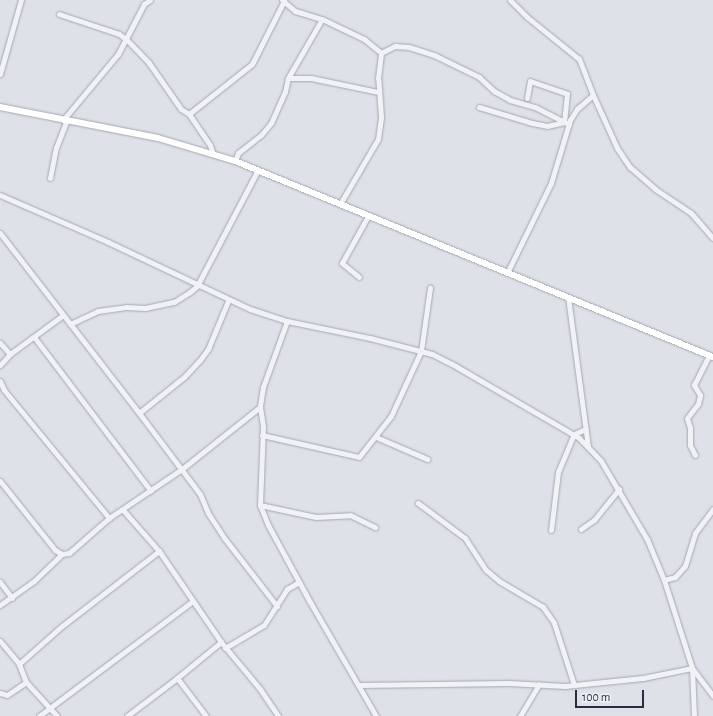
<!DOCTYPE html>
<style>
body{margin:0}
#map{position:relative;width:713px;height:716px;overflow:hidden;background:#dee1e8;font-family:"Alegreya Sans",sans-serif}
div>[style]{position:absolute}
[style*='--x']{left:calc(var(--x)*1px);top:calc(var(--y)*1px);width:calc(var(--w)*1px);rotate:calc(var(--a)*1deg)}
.roads{filter:drop-shadow(0 0 1px #a3a8b2) drop-shadow(0 0 1px #a3a8b2)}
.minor>*{height:5px;margin:-2.5px;padding:0 2.5px;transform-origin:2.5px;border-radius:2.5px;background:#f1f2f6}
.major>*{height:6px;margin:-3px;padding:0 3px;transform-origin:3px;border-radius:3px;background:#fff}
span{translate:-50% -50%;white-space:nowrap;text-align:center;line-height:1.15;-webkit-text-stroke:4px #edf0f5;paint-order:stroke}
.scale{position:absolute;left:575px;top:690px;width:69px;height:18px;box-sizing:border-box;border:2px solid #272e3e;border-top:0;padding-left:5px;font-size:12px;line-height:14px;white-space:nowrap;color:#272e3e;-webkit-text-stroke:3px #edf0f5;paint-order:stroke}
</style>
<div id="map">
<div class="roads">
<div class="minor">
<div style="--x:282;--y:0;--w:17;--a:40"></div>
<div style="--x:295;--y:11;--w:28;--a:17"></div>
<div style="--x:322;--y:19;--w:47;--a:25.5"></div>
<div style="--x:364;--y:39;--w:22;--a:39"></div>
<div style="--x:59;--y:14;--w:63;--a:18.4"></div>
<div style="--x:119;--y:34;--w:10;--a:37"></div>
<div style="--x:127;--y:40;--w:32;--a:46"></div>
<div style="--x:149;--y:63;--w:56;--a:55.2"></div>
<div style="--x:181;--y:109;--w:9;--a:32"></div>
<div style="--x:189;--y:114;--w:37;--a:56"></div>
<div style="--x:210;--y:145;--w:9;--a:72"></div>
<div style="--x:0;--y:74;--w:77;--a:-74.2"></div>
<div style="--x:288;--y:78;--w:23;--a:0"></div>
<div style="--x:311;--y:78;--w:68;--a:11.8"></div>
<div style="--x:593;--y:95;--w:58;--a:65.6"></div>
<div style="--x:617;--y:148;--w:23;--a:56"></div>
<div style="--x:630;--y:167;--w:33;--a:41"></div>
<div style="--x:655;--y:189;--w:43;--a:33.7"></div>
<div style="--x:691;--y:213;--w:33;--a:49"></div>
<div style="--x:527;--y:98;--w:17;--a:-80"></div>
<div style="--x:530;--y:81;--w:39;--a:19"></div>
<div style="--x:567;--y:94;--w:27;--a:96"></div>
<div style="--x:479;--y:107;--w:55;--a:16.8"></div>
<div style="--x:532;--y:123;--w:15;--a:11"></div>
<div style="--x:547;--y:126;--w:18;--a:-13"></div>
<div style="--x:189;--y:114;--w:80;--a:-38.4"></div>
<div style="--x:252;--y:64;--w:71;--a:-63.1"></div>
<div style="--x:63;--y:120;--w:86;--a:-50.2"></div>
<div style="--x:118;--y:54;--w:56;--a:-62.5"></div>
<div style="--x:144;--y:4;--w:7;--a:-34"></div>
<div style="--x:235;--y:161;--w:9;--a:-69"></div>
<div style="--x:238;--y:153;--w:29;--a:-38"></div>
<div style="--x:261;--y:135;--w:16;--a:-50"></div>
<div style="--x:271;--y:123;--w:34;--a:-66"></div>
<div style="--x:285;--y:92;--w:14;--a:-78"></div>
<div style="--x:288;--y:78;--w:68;--a:-60"></div>
<div style="--x:50;--y:178;--w:31;--a:-79"></div>
<div style="--x:56;--y:148;--w:30;--a:-69"></div>
<div style="--x:0;--y:195;--w:118;--a:23.5"></div>
<div style="--x:108;--y:242;--w:157;--a:25.3"></div>
<div style="--x:250;--y:309;--w:39;--a:18"></div>
<div style="--x:287;--y:321;--w:85;--a:11.6"></div>
<div style="--x:370;--y:338;--w:64;--a:14.5"></div>
<div style="--x:432;--y:354;--w:22;--a:27"></div>
<div style="--x:452;--y:364;--w:147;--a:30.2"></div>
<div style="--x:579;--y:438;--w:32;--a:46"></div>
<div style="--x:601;--y:461;--w:91;--a:59.5"></div>
<div style="--x:647;--y:539;--w:44;--a:67.5"></div>
<div style="--x:664;--y:580;--w:92;--a:72.3"></div>
<div style="--x:692;--y:668;--w:35;--a:53"></div>
<div style="--x:340;--y:204;--w:75;--a:-59.7"></div>
<div style="--x:378;--y:139;--w:22;--a:-82"></div>
<div style="--x:381;--y:117;--w:39;--a:-94"></div>
<div style="--x:378;--y:78;--w:25;--a:-83"></div>
<div style="--x:381;--y:53;--w:16;--a:-27"></div>
<div style="--x:395;--y:46;--w:14;--a:4"></div>
<div style="--x:409;--y:47;--w:28;--a:18"></div>
<div style="--x:436;--y:56;--w:48;--a:26"></div>
<div style="--x:479;--y:77;--w:21;--a:43"></div>
<div style="--x:494;--y:91;--w:18;--a:29"></div>
<div style="--x:510;--y:100;--w:26;--a:16"></div>
<div style="--x:535;--y:107;--w:38;--a:27"></div>
<div style="--x:0;--y:233;--w:227;--a:52.3"></div>
<div style="--x:139;--y:413;--w:101;--a:53"></div>
<div style="--x:200;--y:494;--w:21;--a:67"></div>
<div style="--x:208;--y:513;--w:31;--a:57"></div>
<div style="--x:225;--y:539;--w:85;--a:52.2"></div>
<div style="--x:507;--y:273;--w:100;--a:-63.9"></div>
<div style="--x:551;--y:183;--w:66;--a:-73.2"></div>
<div style="--x:570;--y:120;--w:13;--a:-58"></div>
<div style="--x:577;--y:109;--w:21;--a:-41"></div>
<div style="--x:593;--y:95;--w:39;--a:-111"></div>
<div style="--x:579;--y:59;--w:67;--a:-141.1"></div>
<div style="--x:527;--y:17;--w:24;--a:-135"></div>
<div style="--x:359;--y:277;--w:22;--a:-141"></div>
<div style="--x:342;--y:263;--w:54;--a:-61"></div>
<div style="--x:568;--y:297;--w:150;--a:82.4"></div>
<div style="--x:287;--y:321;--w:70;--a:110"></div>
<div style="--x:263;--y:387;--w:20;--a:99"></div>
<div style="--x:260;--y:407;--w:20;--a:81"></div>
<div style="--x:263;--y:427;--w:78;--a:92.2"></div>
<div style="--x:260;--y:505;--w:22;--a:68"></div>
<div style="--x:268;--y:525;--w:88;--a:61.4"></div>
<div style="--x:310;--y:602;--w:132;--a:59.9"></div>
<div style="--x:70;--y:324;--w:31;--a:-25"></div>
<div style="--x:98;--y:311;--w:28;--a:-8"></div>
<div style="--x:126;--y:307;--w:19;--a:3"></div>
<div style="--x:145;--y:308;--w:30;--a:-12"></div>
<div style="--x:174;--y:302;--w:19;--a:-32"></div>
<div style="--x:190;--y:292;--w:9;--a:-41"></div>
<div style="--x:197;--y:286;--w:131;--a:-62.3"></div>
<div style="--x:34;--y:337;--w:193;--a:52.8"></div>
<div style="--x:0;--y:343;--w:15;--a:48"></div>
<div style="--x:10;--y:354;--w:15;--a:132"></div>
<div style="--x:10;--y:354;--w:66;--a:-36.3"></div>
<div style="--x:0;--y:381;--w:10;--a:66"></div>
<div style="--x:4;--y:390;--w:166;--a:50.6"></div>
<div style="--x:139;--y:413;--w:58;--a:-38.7"></div>
<div style="--x:184;--y:377;--w:23;--a:-47"></div>
<div style="--x:200;--y:360;--w:14;--a:-54"></div>
<div style="--x:208;--y:349;--w:52;--a:-67.4"></div>
<div style="--x:262;--y:435;--w:99;--a:12.8"></div>
<div style="--x:359;--y:457;--w:52;--a:-52"></div>
<div style="--x:391;--y:416;--w:72;--a:-65.2"></div>
<div style="--x:421;--y:351;--w:64;--a:-81.9"></div>
<div style="--x:376;--y:437;--w:56;--a:23.3"></div>
<div style="--x:695;--y:455;--w:11;--a:-117"></div>
<div style="--x:690;--y:445;--w:17;--a:-90"></div>
<div style="--x:690;--y:428;--w:10;--a:-107"></div>
<div style="--x:687;--y:418;--w:18;--a:-52"></div>
<div style="--x:698;--y:404;--w:9;--a:-77"></div>
<div style="--x:700;--y:395;--w:12;--a:-121"></div>
<div style="--x:694;--y:385;--w:34;--a:-63"></div>
<div style="--x:0;--y:481;--w:88;--a:51.4"></div>
<div style="--x:55;--y:550;--w:8;--a:30"></div>
<div style="--x:62;--y:554;--w:7;--a:-8"></div>
<div style="--x:69;--y:553;--w:53;--a:-41.2"></div>
<div style="--x:109;--y:518;--w:88;--a:-33.9"></div>
<div style="--x:182;--y:469;--w:100;--a:-38.5"></div>
<div style="--x:418;--y:503;--w:59;--a:36.7"></div>
<div style="--x:465;--y:538;--w:38;--a:57"></div>
<div style="--x:486;--y:570;--w:17;--a:40"></div>
<div style="--x:499;--y:581;--w:51;--a:30.6"></div>
<div style="--x:543;--y:607;--w:19;--a:55"></div>
<div style="--x:554;--y:623;--w:65;--a:72.1"></div>
<div style="--x:260;--y:505;--w:57;--a:12.1"></div>
<div style="--x:316;--y:517;--w:34;--a:-3"></div>
<div style="--x:350;--y:515;--w:28;--a:26"></div>
<div style="--x:123;--y:510;--w:55;--a:48.7"></div>
<div style="--x:159;--y:551;--w:110;--a:55.7"></div>
<div style="--x:581;--y:529;--w:16;--a:-35"></div>
<div style="--x:594;--y:520;--w:40;--a:-51"></div>
<div style="--x:551;--y:530;--w:58;--a:-83.1"></div>
<div style="--x:558;--y:472;--w:41;--a:-67.2"></div>
<div style="--x:574;--y:434;--w:13;--a:-23"></div>
<div style="--x:664;--y:580;--w:11;--a:-15"></div>
<div style="--x:675;--y:577;--w:15;--a:-48"></div>
<div style="--x:685;--y:566;--w:34;--a:-73"></div>
<div style="--x:695;--y:533;--w:30;--a:-53"></div>
<div style="--x:0;--y:582;--w:20;--a:53"></div>
<div style="--x:0;--y:605;--w:42;--a:-35.2"></div>
<div style="--x:34;--y:581;--w:39;--a:-44"></div>
<div style="--x:0;--y:641;--w:30;--a:50"></div>
<div style="--x:19;--y:664;--w:19;--a:69"></div>
<div style="--x:225;--y:648;--w:45;--a:-30.5"></div>
<div style="--x:264;--y:625;--w:43;--a:-57.4"></div>
<div style="--x:287;--y:589;--w:14;--a:-30"></div>
<div style="--x:19;--y:664;--w:57;--a:-41.5"></div>
<div style="--x:62;--y:626;--w:123;--a:-37.7"></div>
<div style="--x:360;--y:685;--w:149;--a:-0.8"></div>
<div style="--x:509;--y:683;--w:56;--a:3.1"></div>
<div style="--x:565;--y:686;--w:78;--a:-5.9"></div>
<div style="--x:643;--y:678;--w:50;--a:-11.5"></div>
<div style="--x:692;--y:668;--w:48;--a:87.6"></div>
<div style="--x:0;--y:693;--w:7;--a:16"></div>
<div style="--x:7;--y:695;--w:23;--a:-34"></div>
<div style="--x:26;--y:682;--w:46;--a:47.6"></div>
<div style="--x:39;--y:716;--w:192;--a:-36.8"></div>
<div style="--x:127;--y:716;--w:63;--a:-37.2"></div>
<div style="--x:206;--y:716;--w:48;--a:-127.3"></div>
<div style="--x:177;--y:678;--w:57;--a:-39.3"></div>
<div style="--x:221;--y:642;--w:61;--a:50.3"></div>
<div style="--x:260;--y:689;--w:32;--a:56"></div>
<div style="--x:520;--y:716;--w:37;--a:-59"></div>
</div>
<div class="major">
<div style="--x:0;--y:107;--w:161;--a:11.1"></div>
<div style="--x:158;--y:138;--w:80;--a:16.6"></div>
<div style="--x:235;--y:161;--w:517;--a:22.3"></div>
</div>
</div>
<div class="scale">100 m</div>
</div>
